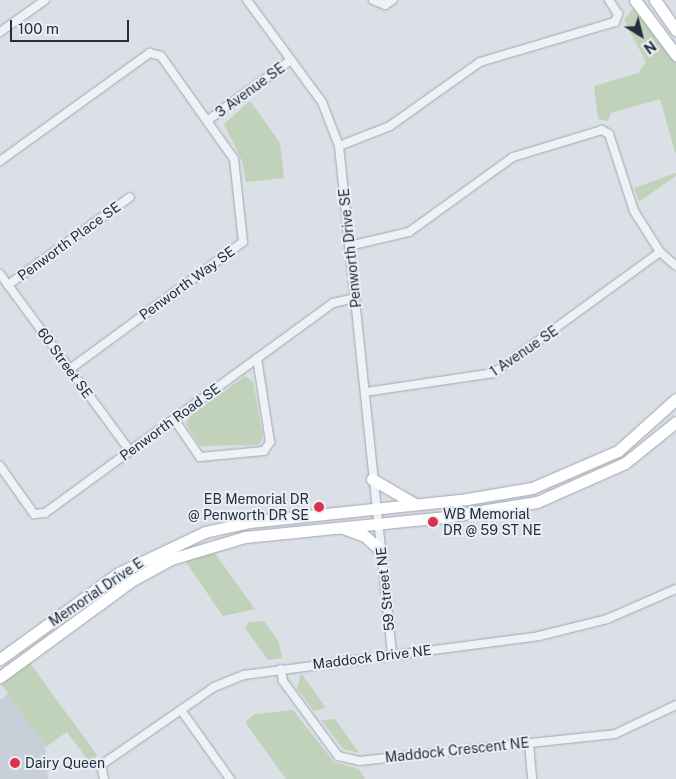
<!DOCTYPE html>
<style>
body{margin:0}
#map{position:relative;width:676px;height:779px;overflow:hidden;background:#dbe0e7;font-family:"Public Sans",sans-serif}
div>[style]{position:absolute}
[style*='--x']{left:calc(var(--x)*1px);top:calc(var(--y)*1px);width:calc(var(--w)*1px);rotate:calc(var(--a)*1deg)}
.built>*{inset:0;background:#c9cfd9}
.green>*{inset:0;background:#c1d2bb}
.roads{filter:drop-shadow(0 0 1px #a0a7b1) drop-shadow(0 0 1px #a0a7b1)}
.street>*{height:8px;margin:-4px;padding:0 4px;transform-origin:4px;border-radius:4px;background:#eef1f5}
.secondary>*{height:11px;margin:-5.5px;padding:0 5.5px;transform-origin:5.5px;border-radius:5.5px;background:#fff}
.dots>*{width:14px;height:14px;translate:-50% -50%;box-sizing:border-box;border:2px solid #eaeff5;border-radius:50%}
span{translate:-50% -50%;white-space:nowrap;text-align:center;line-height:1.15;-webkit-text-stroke:4px #eaeff5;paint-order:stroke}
.street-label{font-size:14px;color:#242e3e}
.poi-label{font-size:14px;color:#242e3e}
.right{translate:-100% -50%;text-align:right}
.left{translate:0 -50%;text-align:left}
.north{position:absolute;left:616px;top:10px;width:50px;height:50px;-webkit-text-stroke:4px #eaeff5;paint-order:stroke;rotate:144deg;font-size:14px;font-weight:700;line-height:20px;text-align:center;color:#242e3e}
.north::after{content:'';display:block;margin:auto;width:18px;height:22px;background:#242e3e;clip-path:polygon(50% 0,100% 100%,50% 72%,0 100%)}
.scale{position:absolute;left:10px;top:20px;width:119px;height:22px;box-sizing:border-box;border:2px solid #242e3e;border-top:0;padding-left:6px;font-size:15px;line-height:18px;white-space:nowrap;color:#242e3e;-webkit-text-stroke:4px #eaeff5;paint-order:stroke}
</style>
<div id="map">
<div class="built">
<div style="clip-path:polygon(8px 694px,45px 745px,48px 779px,0 779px,0 700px)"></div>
</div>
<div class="green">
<div style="clip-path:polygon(634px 8px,676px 63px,676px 155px,660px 99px,611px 113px,608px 121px,598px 119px,594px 86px,638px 73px,646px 62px,624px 20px)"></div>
<div style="clip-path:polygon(250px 101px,280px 143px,284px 178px,246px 182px,242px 161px,224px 124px)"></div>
<div style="clip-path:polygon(676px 173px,676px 176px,639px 202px,634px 188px)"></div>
<div style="clip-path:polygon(245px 376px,253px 381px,263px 437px,259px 445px,200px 446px,186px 424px,189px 417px)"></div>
<div style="clip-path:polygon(214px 552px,255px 609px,223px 616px,185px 561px)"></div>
<div style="clip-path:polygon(264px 621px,279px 642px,282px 658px,268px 660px,245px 628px,249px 622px)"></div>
<div style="clip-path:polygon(30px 663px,97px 755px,90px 763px,67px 732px,46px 747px,1px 684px)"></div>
<div style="clip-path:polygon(301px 673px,326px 708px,314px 711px,297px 689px)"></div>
<div style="clip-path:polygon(293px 710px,334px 762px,359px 769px,365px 779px,286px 779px,245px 722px,255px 714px)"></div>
<div style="clip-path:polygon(335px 719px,359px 753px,343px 749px,321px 720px)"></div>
</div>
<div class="roads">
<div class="street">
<div style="--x:247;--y:0;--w:127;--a:53.7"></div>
<div style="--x:322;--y:102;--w:47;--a:68.9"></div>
<div style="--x:339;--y:146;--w:511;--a:84.04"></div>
<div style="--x:373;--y:0;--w:13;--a:23"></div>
<div style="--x:385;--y:5;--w:9;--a:-32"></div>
<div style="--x:0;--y:32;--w:55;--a:-35.4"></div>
<div style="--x:208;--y:120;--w:102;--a:-35.9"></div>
<div style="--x:339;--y:146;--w:55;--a:-21.4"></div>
<div style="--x:390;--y:126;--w:110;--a:-35.4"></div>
<div style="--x:480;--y:62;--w:141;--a:-16.5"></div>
<div style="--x:615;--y:22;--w:9;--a:-69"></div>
<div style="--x:618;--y:14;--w:17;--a:-123"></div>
<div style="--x:0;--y:161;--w:185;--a:-35.8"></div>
<div style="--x:150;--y:53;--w:11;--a:15"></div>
<div style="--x:161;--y:56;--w:126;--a:54.7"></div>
<div style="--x:234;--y:159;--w:83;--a:83.8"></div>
<div style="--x:243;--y:242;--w:215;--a:143.7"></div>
<div style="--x:349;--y:246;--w:62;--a:-13.1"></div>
<div style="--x:409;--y:232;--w:128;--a:-35.8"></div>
<div style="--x:513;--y:157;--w:93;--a:-16.9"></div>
<div style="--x:602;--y:130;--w:8;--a:30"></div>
<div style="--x:609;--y:134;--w:81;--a:72"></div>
<div style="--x:634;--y:211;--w:49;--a:57.6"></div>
<div style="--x:660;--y:252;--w:21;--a:41"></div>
<div style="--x:0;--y:274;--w:220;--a:53.7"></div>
<div style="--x:8;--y:285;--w:150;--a:-35.8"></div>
<div style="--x:365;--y:392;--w:130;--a:-8.4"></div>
<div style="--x:494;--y:373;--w:205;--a:-36.1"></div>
<div style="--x:174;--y:419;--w:46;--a:55.6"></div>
<div style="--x:200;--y:457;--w:64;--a:-5.4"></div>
<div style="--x:264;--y:451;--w:11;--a:-56"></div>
<div style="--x:270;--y:442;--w:85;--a:-98.8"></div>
<div style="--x:0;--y:466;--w:59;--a:54.7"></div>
<div style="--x:34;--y:514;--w:11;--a:-5"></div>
<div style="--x:45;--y:513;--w:356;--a:-36.1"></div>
<div style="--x:333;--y:303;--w:23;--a:-13"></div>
<div style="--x:281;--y:669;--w:12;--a:81"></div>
<div style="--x:283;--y:681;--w:93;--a:53.7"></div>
<div style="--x:338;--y:756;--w:22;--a:13"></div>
<div style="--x:359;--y:761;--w:257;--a:-6"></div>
<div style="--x:615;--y:734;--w:68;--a:-25.4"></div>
<div style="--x:181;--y:710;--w:85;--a:54.6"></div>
<div style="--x:529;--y:743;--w:36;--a:85"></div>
<div style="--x:104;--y:779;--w:14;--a:-102"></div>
<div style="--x:101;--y:765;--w:137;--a:-34.6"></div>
<div style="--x:214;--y:687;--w:32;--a:-22"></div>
<div style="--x:244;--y:675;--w:298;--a:-7.5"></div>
<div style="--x:539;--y:636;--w:70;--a:-14"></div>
<div style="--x:607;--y:619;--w:75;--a:-23.5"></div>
</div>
<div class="secondary">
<div style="--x:635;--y:0;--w:69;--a:53.3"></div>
<div style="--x:655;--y:0;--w:37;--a:55"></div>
<div style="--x:372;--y:479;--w:50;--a:30.2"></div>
<div style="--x:343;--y:528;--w:23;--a:20"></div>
<div style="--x:365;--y:536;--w:21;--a:43"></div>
<div style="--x:0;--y:659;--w:147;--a:-35.9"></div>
<div style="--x:119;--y:573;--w:95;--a:-25.5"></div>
<div style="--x:205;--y:532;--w:45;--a:-12.8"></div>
<div style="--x:249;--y:522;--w:219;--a:-6"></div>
<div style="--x:467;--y:499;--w:66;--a:-9.6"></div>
<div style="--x:532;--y:488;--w:94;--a:-23.3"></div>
<div style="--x:618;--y:451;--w:78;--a:-41.9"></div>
<div style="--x:0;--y:677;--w:162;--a:-36.2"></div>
<div style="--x:131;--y:581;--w:46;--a:-28.8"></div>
<div style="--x:171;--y:559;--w:77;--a:-16.6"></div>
<div style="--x:245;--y:537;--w:200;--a:-5.7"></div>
<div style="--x:444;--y:517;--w:94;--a:-9.2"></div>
<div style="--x:537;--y:502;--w:96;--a:-23.9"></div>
<div style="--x:625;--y:463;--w:65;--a:-38.8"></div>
</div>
</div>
<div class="dots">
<div style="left:319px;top:507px;background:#d93350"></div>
<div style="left:433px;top:522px;background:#d93350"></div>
<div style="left:15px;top:763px;background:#d93350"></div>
</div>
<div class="street-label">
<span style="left:250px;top:90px;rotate:-36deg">3 Avenue SE</span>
<span style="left:69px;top:241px;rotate:-36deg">Penworth Place SE</span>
<span style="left:350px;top:248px;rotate:-96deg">Penworth Drive SE</span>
<span style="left:187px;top:283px;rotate:-36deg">Penworth Way SE</span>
<span style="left:524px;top:351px;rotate:-34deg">1 Avenue SE</span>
<span style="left:65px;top:363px;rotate:54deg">60 Street SE</span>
<span style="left:170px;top:422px;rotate:-36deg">Penworth Road SE</span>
<span style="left:385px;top:589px;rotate:-96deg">59 Street NE</span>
<span style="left:96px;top:592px;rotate:-34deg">Memorial Drive E</span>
<span style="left:372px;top:657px;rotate:-7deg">Maddock Drive NE</span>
<span style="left:457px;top:750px;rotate:-6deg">Maddock Crescent NE</span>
</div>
<div class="poi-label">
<span class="right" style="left:309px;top:507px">EB Memorial DR<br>@ Penworth DR SE</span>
<span class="left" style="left:443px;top:522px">WB Memorial<br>DR @ 59 ST NE</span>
<span class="left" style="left:25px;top:763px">Dairy Queen</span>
</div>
<div class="north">N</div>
<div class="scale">100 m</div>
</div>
